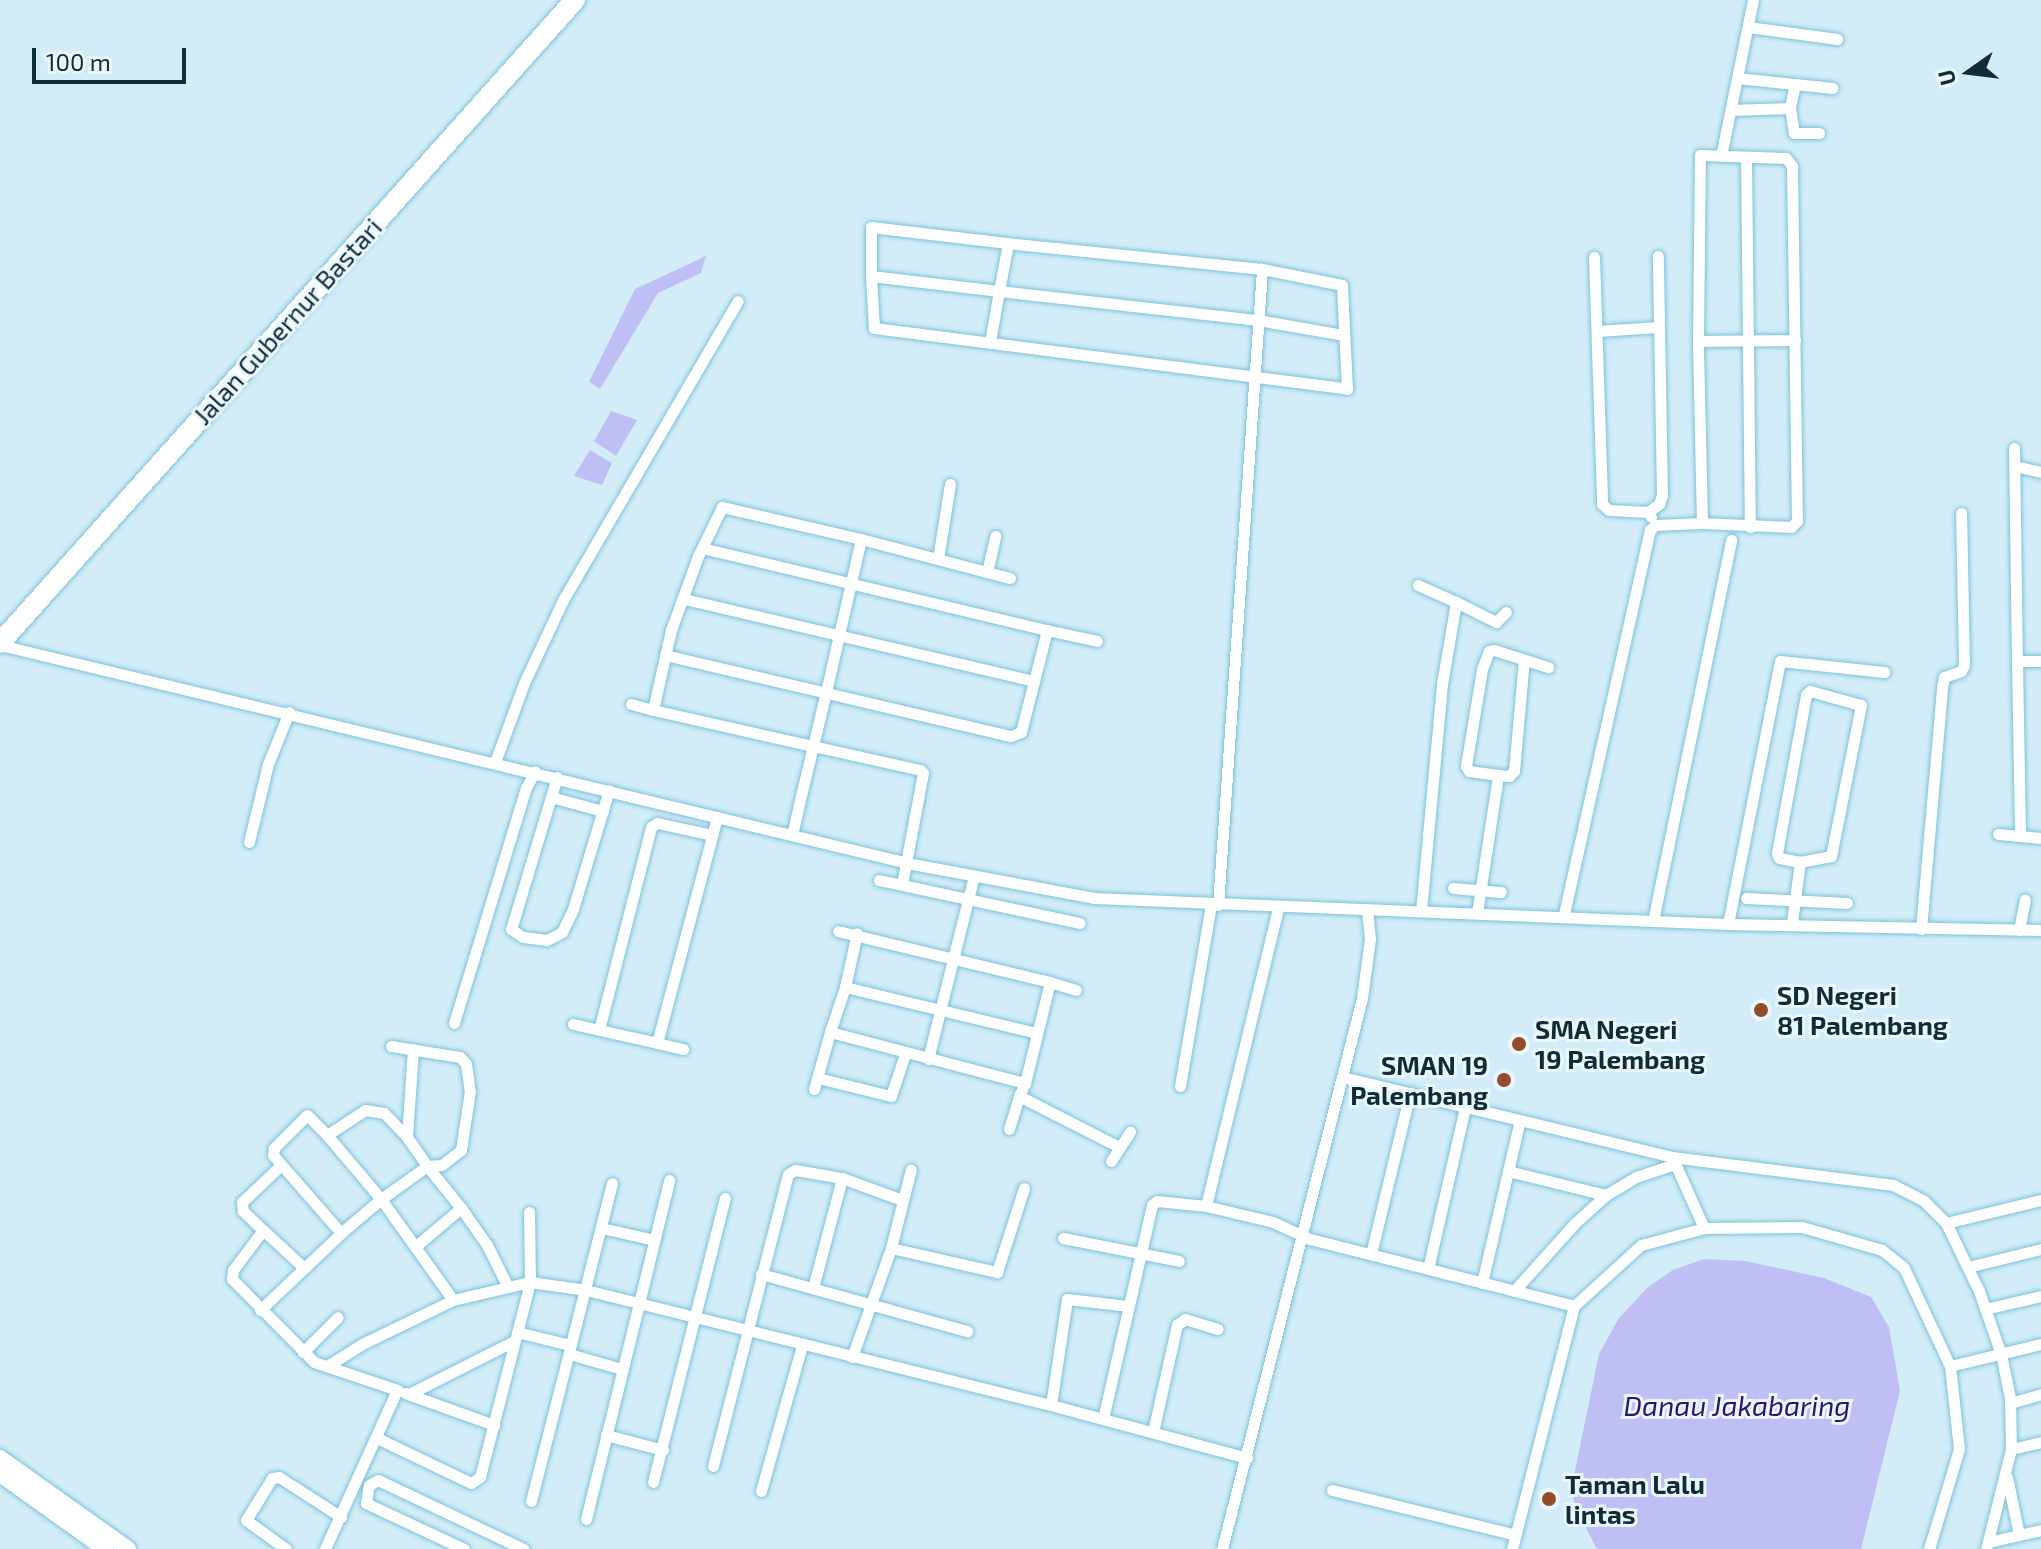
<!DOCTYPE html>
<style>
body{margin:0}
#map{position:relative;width:2041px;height:1549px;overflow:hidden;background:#d2edf7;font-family:"Exo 2",sans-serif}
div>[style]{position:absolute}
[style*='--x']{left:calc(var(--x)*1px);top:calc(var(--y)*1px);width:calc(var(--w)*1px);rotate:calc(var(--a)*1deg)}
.water>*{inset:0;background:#bfbff6}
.roads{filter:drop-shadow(0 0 2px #7dc1dc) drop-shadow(0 0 2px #7dc1dc)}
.street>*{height:11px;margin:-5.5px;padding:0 5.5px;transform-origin:5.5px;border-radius:5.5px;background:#fff}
.secondary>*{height:16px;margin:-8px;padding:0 8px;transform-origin:8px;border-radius:8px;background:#fff}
.highway>*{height:20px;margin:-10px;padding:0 10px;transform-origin:10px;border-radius:10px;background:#fff}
.dots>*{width:22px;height:22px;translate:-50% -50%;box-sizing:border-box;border:4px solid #eaf7fd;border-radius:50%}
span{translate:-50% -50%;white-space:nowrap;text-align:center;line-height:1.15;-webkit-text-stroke:6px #eaf7fd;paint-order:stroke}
.street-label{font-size:26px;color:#102d37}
.poi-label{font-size:26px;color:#102d37;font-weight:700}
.left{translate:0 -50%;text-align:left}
.right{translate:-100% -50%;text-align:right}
.water-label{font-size:28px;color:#2e1179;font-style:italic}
.north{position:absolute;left:1929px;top:32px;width:80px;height:80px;-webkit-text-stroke:6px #eaf7fd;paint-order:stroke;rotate:256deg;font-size:22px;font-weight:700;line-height:32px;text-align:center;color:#102d37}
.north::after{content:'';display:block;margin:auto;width:28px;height:36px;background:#102d37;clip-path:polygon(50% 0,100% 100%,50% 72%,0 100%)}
.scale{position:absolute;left:32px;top:48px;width:154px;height:36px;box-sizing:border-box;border:4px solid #102d37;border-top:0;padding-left:10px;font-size:24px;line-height:28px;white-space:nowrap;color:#102d37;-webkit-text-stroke:6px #eaf7fd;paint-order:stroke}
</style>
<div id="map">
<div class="water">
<div style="clip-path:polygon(706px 256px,701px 273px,658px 293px,600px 389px,589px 382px,635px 289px)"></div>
<div style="clip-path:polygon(611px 411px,637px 420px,616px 456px,594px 441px)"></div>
<div style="clip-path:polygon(590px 450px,612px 463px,602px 485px,574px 476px)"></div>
<div style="clip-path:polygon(1704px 1259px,1745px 1261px,1824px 1278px,1871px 1297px,1889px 1327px,1900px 1391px,1861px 1549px,1597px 1549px,1577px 1511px,1571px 1490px,1599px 1354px,1619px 1318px,1648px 1287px,1673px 1270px)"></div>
</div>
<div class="roads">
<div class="street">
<div style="--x:1748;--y:27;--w:90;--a:7.7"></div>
<div style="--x:1737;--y:78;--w:96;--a:6"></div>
<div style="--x:1795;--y:84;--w:25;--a:102"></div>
<div style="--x:1790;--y:108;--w:25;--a:81"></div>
<div style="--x:1794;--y:133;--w:25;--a:0"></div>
<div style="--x:1731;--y:110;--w:59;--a:-1.9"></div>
<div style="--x:1721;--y:156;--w:159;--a:-78.4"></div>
<div style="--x:1746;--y:157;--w:370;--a:89.4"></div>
<div style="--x:1594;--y:257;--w:247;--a:88.1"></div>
<div style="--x:1602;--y:504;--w:9;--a:41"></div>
<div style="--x:1609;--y:510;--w:39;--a:3"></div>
<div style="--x:871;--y:276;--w:49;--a:-90"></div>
<div style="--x:871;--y:227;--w:137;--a:6.7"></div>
<div style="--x:1597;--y:331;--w:61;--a:-3.8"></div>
<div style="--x:1698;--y:341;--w:97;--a:-0.6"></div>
<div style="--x:990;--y:342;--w:52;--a:-80"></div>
<div style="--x:999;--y:291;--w:129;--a:-173.3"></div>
<div style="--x:871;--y:276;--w:52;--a:86.7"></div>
<div style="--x:874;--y:328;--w:477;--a:7.3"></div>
<div style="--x:1347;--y:389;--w:104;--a:-92.8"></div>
<div style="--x:1342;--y:285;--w:82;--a:-168.7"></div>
<div style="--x:1262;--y:269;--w:255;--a:-174.2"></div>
<div style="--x:1008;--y:243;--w:49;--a:100.6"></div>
<div style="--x:999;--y:291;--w:261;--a:6.4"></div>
<div style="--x:1258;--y:320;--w:86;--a:10"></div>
<div style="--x:2014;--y:448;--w:213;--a:89.2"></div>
<div style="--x:2017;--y:661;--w:24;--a:0"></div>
<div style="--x:2015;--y:466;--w:27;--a:13"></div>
<div style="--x:1651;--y:517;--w:6;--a:-121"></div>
<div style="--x:1648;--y:512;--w:14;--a:-36"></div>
<div style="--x:1659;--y:504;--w:9;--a:-72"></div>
<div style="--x:1662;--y:495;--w:239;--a:-91"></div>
<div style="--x:861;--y:539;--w:154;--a:14.7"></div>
<div style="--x:702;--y:548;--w:355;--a:13.4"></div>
<div style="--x:1047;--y:630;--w:53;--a:104.3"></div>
<div style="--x:938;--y:559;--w:76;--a:-80.9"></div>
<div style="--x:987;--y:572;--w:37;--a:-77"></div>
<div style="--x:1418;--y:585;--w:42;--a:24.1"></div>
<div style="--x:1047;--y:630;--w:51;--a:12.4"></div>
<div style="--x:0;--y:645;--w:933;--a:13.51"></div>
<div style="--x:907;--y:863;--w:190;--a:10.6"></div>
<div style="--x:1094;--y:898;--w:635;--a:2.35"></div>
<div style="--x:1728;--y:924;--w:313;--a:1.1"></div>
<div style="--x:665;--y:655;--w:355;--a:13.2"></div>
<div style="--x:1011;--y:736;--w:11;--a:-22"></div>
<div style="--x:1021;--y:732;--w:53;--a:-75.7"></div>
<div style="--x:1034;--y:681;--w:359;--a:-166.8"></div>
<div style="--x:2017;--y:661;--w:174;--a:89"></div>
<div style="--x:631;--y:704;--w:23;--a:15"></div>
<div style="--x:495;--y:762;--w:84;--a:-69.8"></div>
<div style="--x:524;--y:683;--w:92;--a:-64.8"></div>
<div style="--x:563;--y:600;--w:346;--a:-59.7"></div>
<div style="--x:1498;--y:775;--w:11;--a:5"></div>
<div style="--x:1509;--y:776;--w:7;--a:-45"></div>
<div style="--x:1514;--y:771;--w:111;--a:-84.9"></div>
<div style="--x:557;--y:777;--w:159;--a:106.8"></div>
<div style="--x:511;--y:929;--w:14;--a:34"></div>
<div style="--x:523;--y:937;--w:24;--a:7"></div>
<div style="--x:547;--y:940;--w:17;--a:-28"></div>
<div style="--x:562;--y:932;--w:25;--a:-64"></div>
<div style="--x:573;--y:909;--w:124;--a:-73.2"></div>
<div style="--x:551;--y:797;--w:54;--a:15.1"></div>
<div style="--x:1998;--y:834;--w:43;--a:5.3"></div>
<div style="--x:792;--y:835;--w:28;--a:-77"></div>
<div style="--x:798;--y:808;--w:64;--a:-76.4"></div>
<div style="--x:813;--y:746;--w:56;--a:-76.5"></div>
<div style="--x:826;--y:692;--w:58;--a:-77.2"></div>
<div style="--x:839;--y:635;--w:98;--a:-77.1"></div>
<div style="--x:861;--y:539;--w:143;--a:-167"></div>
<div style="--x:722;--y:507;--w:55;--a:116.1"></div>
<div style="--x:698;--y:556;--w:79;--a:110"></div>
<div style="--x:671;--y:630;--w:82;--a:102.7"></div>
<div style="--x:653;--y:710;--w:164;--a:12.7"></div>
<div style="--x:813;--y:746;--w:110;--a:12.6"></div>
<div style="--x:920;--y:770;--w:4;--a:45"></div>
<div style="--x:923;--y:773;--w:113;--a:100.7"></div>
<div style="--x:249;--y:842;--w:80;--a:-76.3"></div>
<div style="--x:268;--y:764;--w:56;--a:-68"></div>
<div style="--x:879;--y:880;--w:205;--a:12.1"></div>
<div style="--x:1453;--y:888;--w:48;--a:4.8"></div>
<div style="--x:1746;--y:898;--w:101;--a:2.8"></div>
<div style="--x:1218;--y:905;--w:638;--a:-86.04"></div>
<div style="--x:1421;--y:911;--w:228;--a:-84.7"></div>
<div style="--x:1442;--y:684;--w:83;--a:-80.3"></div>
<div style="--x:1456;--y:602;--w:45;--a:26.6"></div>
<div style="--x:1496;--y:622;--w:14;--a:-45"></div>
<div style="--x:1477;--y:913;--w:140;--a:-81.3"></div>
<div style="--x:1498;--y:775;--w:29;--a:-172"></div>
<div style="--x:1469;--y:771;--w:6;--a:-121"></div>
<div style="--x:1466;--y:766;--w:98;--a:-80.6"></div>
<div style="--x:1482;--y:669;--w:19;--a:-69"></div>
<div style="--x:1489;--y:651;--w:5;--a:-11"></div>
<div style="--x:1494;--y:650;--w:57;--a:17.5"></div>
<div style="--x:1564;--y:914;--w:394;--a:-77.4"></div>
<div style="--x:1650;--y:530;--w:7;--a:-45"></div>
<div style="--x:1655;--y:525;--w:47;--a:-2.4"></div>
<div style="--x:1702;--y:523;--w:182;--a:-91.3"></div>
<div style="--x:1698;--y:341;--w:186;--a:-89.4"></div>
<div style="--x:1700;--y:155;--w:86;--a:2"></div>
<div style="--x:1786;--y:158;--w:10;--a:53"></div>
<div style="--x:1792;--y:166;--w:355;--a:89.2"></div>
<div style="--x:1797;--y:521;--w:8;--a:135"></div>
<div style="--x:1791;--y:527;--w:89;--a:-177.4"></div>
<div style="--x:1653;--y:921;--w:389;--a:-78.4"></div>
<div style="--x:1792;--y:922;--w:61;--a:-82.4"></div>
<div style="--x:1800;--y:862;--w:21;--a:-169"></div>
<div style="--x:1779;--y:858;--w:5;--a:-112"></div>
<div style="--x:1777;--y:853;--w:161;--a:-79.6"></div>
<div style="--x:1806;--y:695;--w:6;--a:-45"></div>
<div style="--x:1810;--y:691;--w:53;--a:15.4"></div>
<div style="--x:1861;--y:705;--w:154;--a:101.2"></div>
<div style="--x:1831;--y:856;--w:32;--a:169"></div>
<div style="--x:1728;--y:924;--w:268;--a:-78.8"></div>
<div style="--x:1780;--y:661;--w:105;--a:6"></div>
<div style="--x:1921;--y:929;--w:242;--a:-85"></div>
<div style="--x:1942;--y:688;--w:11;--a:-80"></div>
<div style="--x:1944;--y:677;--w:18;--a:-19"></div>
<div style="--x:1961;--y:671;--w:7;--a:-63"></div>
<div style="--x:1964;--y:665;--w:152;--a:-91.1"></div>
<div style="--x:2019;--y:930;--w:31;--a:-79"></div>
<div style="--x:1050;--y:982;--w:27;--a:17"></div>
<div style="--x:845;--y:987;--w:55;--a:-77.5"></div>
<div style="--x:454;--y:1023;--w:246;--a:-73"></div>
<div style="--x:526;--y:788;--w:19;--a:-62"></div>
<div style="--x:573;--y:1024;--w:86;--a:12.7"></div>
<div style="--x:657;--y:1043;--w:234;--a:-75.1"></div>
<div style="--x:599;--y:1030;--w:210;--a:-75.6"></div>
<div style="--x:651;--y:827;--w:7;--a:-34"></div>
<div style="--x:657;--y:823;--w:56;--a:12.3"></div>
<div style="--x:830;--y:1032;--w:47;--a:-71.6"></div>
<div style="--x:845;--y:987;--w:197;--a:13.5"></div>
<div style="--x:657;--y:1043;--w:27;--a:13"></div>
<div style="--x:391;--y:1046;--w:70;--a:9.1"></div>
<div style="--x:460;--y:1057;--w:9;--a:49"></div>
<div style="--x:466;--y:1064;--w:27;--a:82"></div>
<div style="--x:470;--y:1091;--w:60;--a:98.7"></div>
<div style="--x:461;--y:1150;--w:24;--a:142"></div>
<div style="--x:442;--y:1165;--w:15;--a:176"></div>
<div style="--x:427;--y:1166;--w:57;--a:144.3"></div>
<div style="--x:381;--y:1199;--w:84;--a:-130.2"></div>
<div style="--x:327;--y:1135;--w:45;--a:-33.3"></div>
<div style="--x:365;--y:1110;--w:19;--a:9"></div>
<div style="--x:384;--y:1113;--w:33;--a:46"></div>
<div style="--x:407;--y:1137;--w:35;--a:55"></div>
<div style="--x:427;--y:1166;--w:54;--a:51"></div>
<div style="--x:928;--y:1059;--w:189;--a:-75.9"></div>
<div style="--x:1342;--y:1077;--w:340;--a:13.6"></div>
<div style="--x:1672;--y:1157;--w:223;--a:7.2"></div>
<div style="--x:1893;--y:1185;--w:35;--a:27"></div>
<div style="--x:1924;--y:1201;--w:31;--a:45"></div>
<div style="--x:1946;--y:1223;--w:76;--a:64.1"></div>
<div style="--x:1979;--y:1291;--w:67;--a:70.8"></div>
<div style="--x:2001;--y:1354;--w:45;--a:78.4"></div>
<div style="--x:2010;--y:1398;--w:51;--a:88.9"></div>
<div style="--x:2011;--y:1449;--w:103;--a:104"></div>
<div style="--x:818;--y:1078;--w:75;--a:13.9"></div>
<div style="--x:891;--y:1096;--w:44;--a:-71.6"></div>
<div style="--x:1025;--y:1083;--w:14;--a:115"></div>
<div style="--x:1019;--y:1096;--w:112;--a:27"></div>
<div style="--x:1180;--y:1086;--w:184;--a:-80.3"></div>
<div style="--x:814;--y:1089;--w:59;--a:-74.3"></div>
<div style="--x:830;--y:1032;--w:202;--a:14.7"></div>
<div style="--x:1025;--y:1083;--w:104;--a:-76.1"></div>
<div style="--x:1050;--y:982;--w:218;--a:-166.5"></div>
<div style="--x:1009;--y:1129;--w:34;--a:-73"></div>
<div style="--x:327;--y:1135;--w:28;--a:-135"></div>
<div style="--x:307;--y:1115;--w:47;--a:135"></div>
<div style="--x:274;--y:1148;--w:7;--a:98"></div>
<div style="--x:273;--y:1155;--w:103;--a:48.9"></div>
<div style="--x:341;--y:1233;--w:52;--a:-40.4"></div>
<div style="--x:381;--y:1199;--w:124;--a:54.5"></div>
<div style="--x:407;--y:1137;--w:88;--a:-86.1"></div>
<div style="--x:1673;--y:1159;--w:76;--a:65.8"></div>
<div style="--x:1111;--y:1161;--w:35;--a:-57"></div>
<div style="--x:281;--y:1165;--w:54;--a:136.5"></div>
<div style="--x:242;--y:1202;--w:9;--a:84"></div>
<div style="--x:243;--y:1211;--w:28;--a:44"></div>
<div style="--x:263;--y:1230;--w:50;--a:126.9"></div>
<div style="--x:233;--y:1270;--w:9;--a:96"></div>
<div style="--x:232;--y:1279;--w:117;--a:45.3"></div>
<div style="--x:314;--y:1362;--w:88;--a:18.6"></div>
<div style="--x:397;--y:1390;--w:175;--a:114.4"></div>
<div style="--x:1508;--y:1171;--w:101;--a:13.8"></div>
<div style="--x:1206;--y:1206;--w:307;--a:-76.4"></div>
<div style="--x:1946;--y:1223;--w:98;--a:-13.6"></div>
<div style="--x:602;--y:1228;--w:53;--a:13"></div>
<div style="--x:263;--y:1230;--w:56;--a:42.8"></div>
<div style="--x:1063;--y:1238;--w:118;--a:11.2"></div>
<div style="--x:416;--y:1246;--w:59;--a:-40.2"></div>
<div style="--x:461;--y:1208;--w:45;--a:54.9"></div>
<div style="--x:487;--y:1245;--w:45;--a:63.4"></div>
<div style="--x:891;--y:1248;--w:109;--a:12.8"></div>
<div style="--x:997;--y:1272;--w:88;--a:-72.2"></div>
<div style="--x:1371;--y:1254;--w:166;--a:-76.4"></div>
<div style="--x:1968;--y:1267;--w:75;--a:-13.9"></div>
<div style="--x:1428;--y:1269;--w:166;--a:-77.1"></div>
<div style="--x:761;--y:1274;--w:214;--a:15.5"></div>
<div style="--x:1482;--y:1283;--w:167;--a:-76.9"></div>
<div style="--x:813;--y:1288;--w:114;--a:-75.2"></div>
<div style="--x:1514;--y:1291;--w:91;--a:-48.1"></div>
<div style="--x:1575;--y:1223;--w:42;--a:-42.1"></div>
<div style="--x:1606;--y:1195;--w:35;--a:-31"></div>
<div style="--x:1636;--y:1177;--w:41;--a:-18.4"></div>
<div style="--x:1985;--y:1309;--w:57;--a:-13.1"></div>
<div style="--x:260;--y:1310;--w:112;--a:-43.5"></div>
<div style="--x:517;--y:1332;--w:55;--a:13.8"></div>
<div style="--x:303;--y:1352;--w:49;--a:-45"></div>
<div style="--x:569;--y:1354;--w:55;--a:15.8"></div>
<div style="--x:852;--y:1357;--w:116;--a:-70.3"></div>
<div style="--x:891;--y:1248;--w:81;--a:-75.8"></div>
<div style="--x:327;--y:1366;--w:39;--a:-32"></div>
<div style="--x:360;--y:1345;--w:103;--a:-25.8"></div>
<div style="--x:453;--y:1300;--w:79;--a:-13.2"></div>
<div style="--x:530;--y:1282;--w:57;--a:8.1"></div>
<div style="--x:586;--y:1290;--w:479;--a:13.9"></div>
<div style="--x:1051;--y:1405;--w:203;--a:15.1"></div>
<div style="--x:1950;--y:1366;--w:94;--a:-13.6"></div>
<div style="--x:405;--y:1393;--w:95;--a:19.8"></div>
<div style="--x:409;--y:1394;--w:118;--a:-26.8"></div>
<div style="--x:2010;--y:1403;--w:32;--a:-16"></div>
<div style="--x:1051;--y:1405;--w:107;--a:-81.4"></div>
<div style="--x:1067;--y:1299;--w:61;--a:6.5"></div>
<div style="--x:1103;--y:1419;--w:220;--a:-77.1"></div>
<div style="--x:1152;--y:1205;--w:6;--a:-39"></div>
<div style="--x:1157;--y:1201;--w:49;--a:5.8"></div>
<div style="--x:1206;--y:1206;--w:69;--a:13.4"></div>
<div style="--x:1273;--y:1222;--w:41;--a:24.7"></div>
<div style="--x:1310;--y:1239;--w:272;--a:14.2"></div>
<div style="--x:1153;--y:1432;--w:110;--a:-77.4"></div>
<div style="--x:1177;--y:1325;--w:10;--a:-37"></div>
<div style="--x:1185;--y:1319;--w:34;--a:17"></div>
<div style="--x:606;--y:1435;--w:59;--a:14.7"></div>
<div style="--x:377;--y:1438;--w:104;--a:25.6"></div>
<div style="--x:471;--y:1483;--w:11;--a:-34"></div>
<div style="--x:480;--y:1477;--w:201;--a:-75.6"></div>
<div style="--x:530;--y:1282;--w:70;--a:-90.8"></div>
<div style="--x:2011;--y:1449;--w:31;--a:-13"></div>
<div style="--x:713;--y:1466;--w:301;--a:-75.6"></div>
<div style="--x:788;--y:1174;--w:8;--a:-30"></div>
<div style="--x:795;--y:1170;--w:48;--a:9.7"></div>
<div style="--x:842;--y:1178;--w:64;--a:20.1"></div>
<div style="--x:2007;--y:1477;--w:59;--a:78.3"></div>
<div style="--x:653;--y:1482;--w:293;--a:-75.8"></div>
<div style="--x:1332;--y:1490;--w:189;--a:13.7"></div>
<div style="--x:761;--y:1491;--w:152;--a:-74.3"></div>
<div style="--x:531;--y:1501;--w:328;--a:-75.7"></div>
<div style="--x:586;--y:1519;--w:349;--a:-76.2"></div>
<div style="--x:1988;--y:1542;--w:54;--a:-12.8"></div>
<div style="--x:286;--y:1549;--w:49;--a:-144.1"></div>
<div style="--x:246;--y:1520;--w:49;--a:-58.2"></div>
<div style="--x:272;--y:1478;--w:7;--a:-8"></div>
<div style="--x:279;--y:1477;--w:74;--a:32.8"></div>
<div style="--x:464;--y:1549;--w:108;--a:-154.9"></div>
<div style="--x:366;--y:1503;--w:18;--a:-81"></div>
<div style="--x:369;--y:1485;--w:10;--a:-29"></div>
<div style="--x:378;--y:1480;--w:161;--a:25.4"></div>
<div style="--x:1222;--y:1549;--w:569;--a:-75.74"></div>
<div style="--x:1362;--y:998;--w:60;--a:-82.3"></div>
<div style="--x:1370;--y:939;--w:29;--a:-96"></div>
<div style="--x:1512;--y:1549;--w:251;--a:-75.7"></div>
<div style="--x:1574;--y:1306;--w:91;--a:-42.3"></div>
<div style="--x:1641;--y:1245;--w:65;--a:-15.1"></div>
<div style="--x:1704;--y:1228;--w:98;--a:-0.6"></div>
<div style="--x:1802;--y:1227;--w:83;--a:16"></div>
<div style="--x:1882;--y:1250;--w:28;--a:39"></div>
<div style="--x:1904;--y:1268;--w:108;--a:64.9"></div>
<div style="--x:1950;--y:1366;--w:83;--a:83.8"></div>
<div style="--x:1959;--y:1449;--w:104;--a:106.7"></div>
</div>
<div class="secondary">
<div style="--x:0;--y:1458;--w:157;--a:35.4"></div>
<div style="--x:0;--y:1474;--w:129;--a:35.5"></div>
</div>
<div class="highway">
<div style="--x:0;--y:643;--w:863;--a:-48.2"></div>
</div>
</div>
<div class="dots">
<div style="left:1761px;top:1010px;background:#934b28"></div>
<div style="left:1519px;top:1044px;background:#934b28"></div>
<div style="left:1504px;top:1080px;background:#934b28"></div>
<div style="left:1549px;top:1499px;background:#934b28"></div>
</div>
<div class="street-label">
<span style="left:287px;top:321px;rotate:-48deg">Jalan Gubernur Bastari</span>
</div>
<div class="poi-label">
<span class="left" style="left:1777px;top:1010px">SD Negeri<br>81 Palembang</span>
<span class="left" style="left:1535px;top:1044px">SMA Negeri<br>19 Palembang</span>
<span class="right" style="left:1488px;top:1080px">SMAN 19<br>Palembang</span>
<span class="left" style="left:1565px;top:1499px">Taman Lalu<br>lintas</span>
</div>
<div class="water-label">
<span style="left:1737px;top:1405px">Danau Jakabaring</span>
</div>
<div class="north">U</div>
<div class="scale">100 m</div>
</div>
